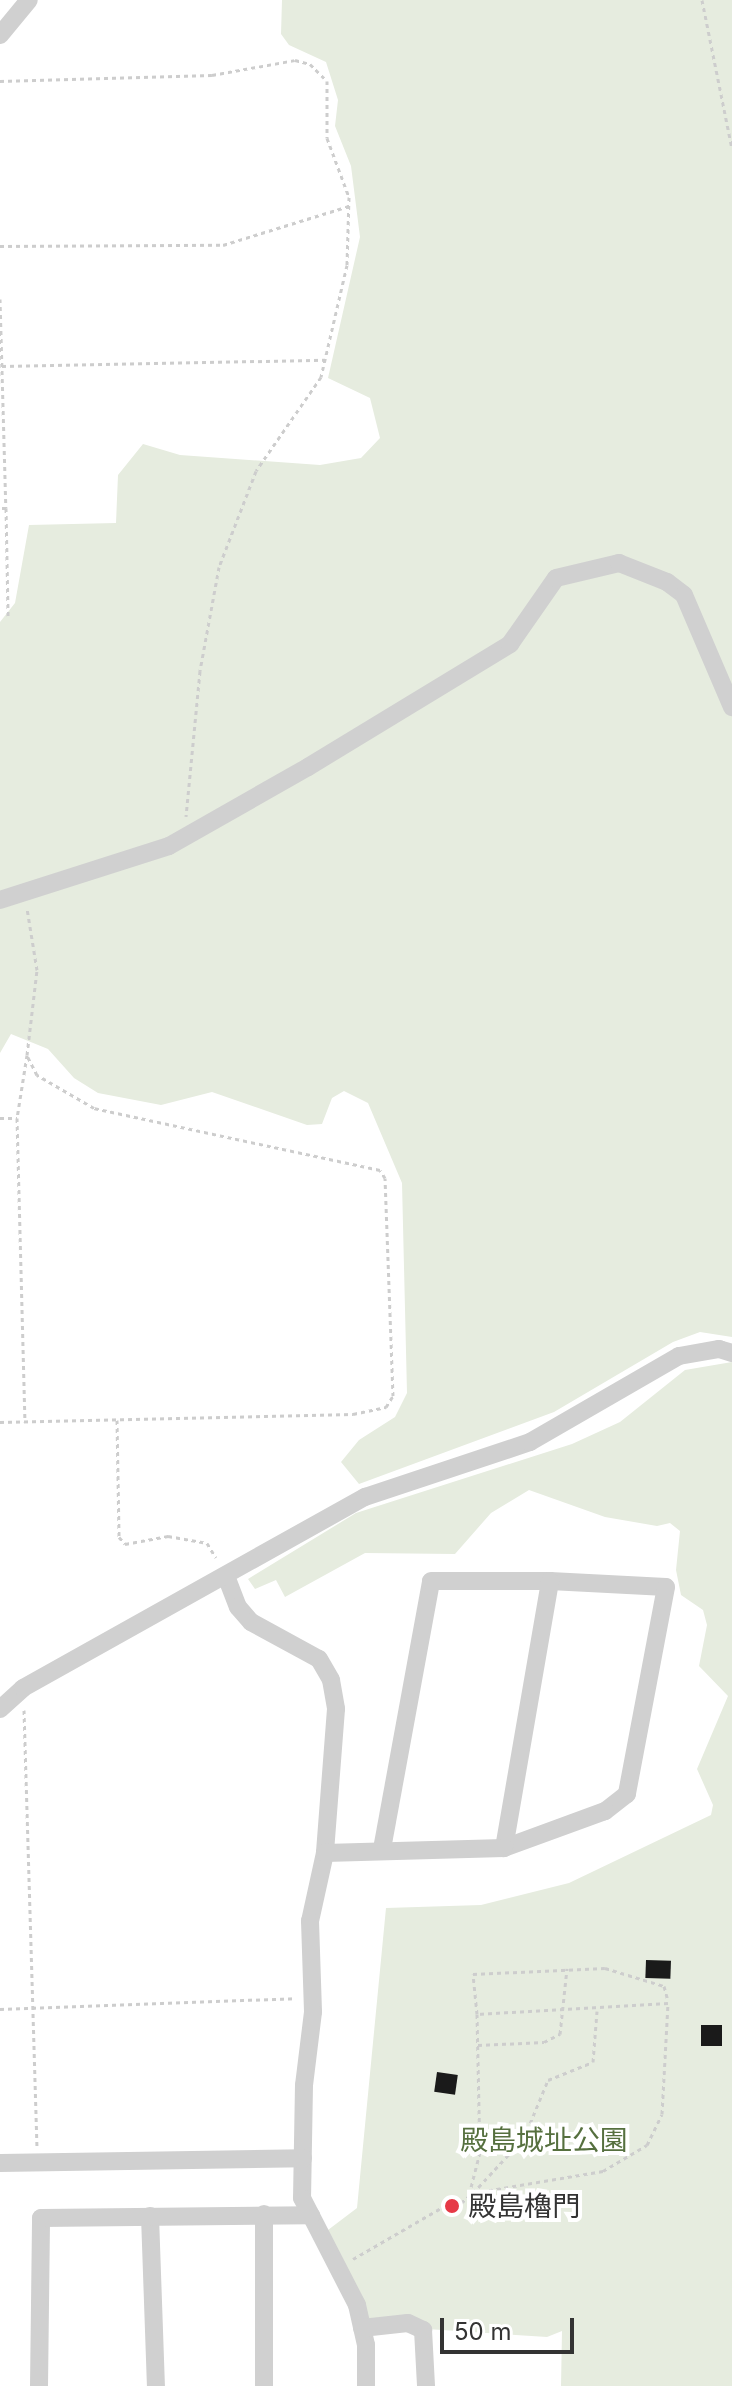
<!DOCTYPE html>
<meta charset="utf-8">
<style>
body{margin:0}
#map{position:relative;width:732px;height:2386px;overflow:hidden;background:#fff;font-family:Inter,"Noto Sans JP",sans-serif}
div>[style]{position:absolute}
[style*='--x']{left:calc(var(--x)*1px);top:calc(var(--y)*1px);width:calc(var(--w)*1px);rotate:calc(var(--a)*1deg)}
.green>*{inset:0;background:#e6ecdf}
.building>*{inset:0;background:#1a1a1a;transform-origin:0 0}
.path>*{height:3px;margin-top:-1.5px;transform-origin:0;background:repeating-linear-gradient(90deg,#cdcdcd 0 4px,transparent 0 8px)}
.minor>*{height:18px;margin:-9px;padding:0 9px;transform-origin:9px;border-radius:9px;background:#d0d0d0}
.dots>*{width:22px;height:22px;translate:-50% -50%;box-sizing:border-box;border:4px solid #fff;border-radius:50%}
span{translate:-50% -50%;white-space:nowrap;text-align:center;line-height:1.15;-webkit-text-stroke:8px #fff;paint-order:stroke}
.park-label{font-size:28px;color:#56703f}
.poi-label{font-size:28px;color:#333}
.left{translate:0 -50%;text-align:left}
.scale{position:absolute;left:440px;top:2318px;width:134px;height:36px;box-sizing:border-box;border:4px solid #333;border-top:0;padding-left:10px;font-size:24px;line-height:28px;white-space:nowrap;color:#333;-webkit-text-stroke:6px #fff;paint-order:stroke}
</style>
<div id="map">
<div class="green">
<div style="clip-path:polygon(282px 0,732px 0,732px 1337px,700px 1332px,673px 1342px,554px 1412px,359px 1484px,341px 1462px,359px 1440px,395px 1417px,407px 1393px,402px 1183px,368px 1103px,344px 1091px,332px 1098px,322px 1124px,307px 1125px,212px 1092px,161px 1105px,98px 1093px,74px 1078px,48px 1049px,11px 1034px,0 1053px,0 622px,15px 603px,29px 525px,116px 523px,118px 475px,143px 444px,180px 455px,320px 465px,361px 458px,380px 438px,370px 398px,328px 378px,360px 237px,351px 166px,335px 126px,338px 100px,326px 62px,289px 45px,281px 34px)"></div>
<div style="clip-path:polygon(732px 1362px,732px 2386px,561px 2386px,562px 2331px,547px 2337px,366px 2325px,328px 2230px,357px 2208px,386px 1908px,481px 1905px,569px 1883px,711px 1815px,713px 1805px,697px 1769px,728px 1696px,699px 1666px,707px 1625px,703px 1610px,681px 1595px,676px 1570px,680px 1531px,670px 1523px,657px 1526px,605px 1517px,529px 1490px,491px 1513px,455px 1554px,365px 1553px,285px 1597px,276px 1580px,255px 1589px,248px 1579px,356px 1513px,572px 1444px,620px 1422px,685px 1370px)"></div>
</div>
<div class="building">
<div style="left:646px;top:1960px;width:25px;height:18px;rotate:2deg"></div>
<div style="left:701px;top:2025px;width:21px;height:21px"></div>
<div style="left:437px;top:2072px;width:21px;height:20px;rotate:8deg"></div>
</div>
<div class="path">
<div style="--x:702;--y:0;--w:152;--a:78.6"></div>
<div style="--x:0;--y:81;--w:212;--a:-1.6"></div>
<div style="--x:212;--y:75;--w:84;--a:-10.2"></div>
<div style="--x:295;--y:60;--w:16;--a:15"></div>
<div style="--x:310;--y:64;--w:24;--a:45"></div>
<div style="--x:327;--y:81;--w:57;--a:90"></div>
<div style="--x:327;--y:138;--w:63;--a:69.6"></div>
<div style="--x:349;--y:197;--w:68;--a:91.7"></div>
<div style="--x:347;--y:265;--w:115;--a:103.1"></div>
<div style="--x:321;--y:377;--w:114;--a:124.7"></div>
<div style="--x:256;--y:471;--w:103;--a:111.1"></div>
<div style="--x:219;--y:567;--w:106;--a:100.4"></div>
<div style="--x:200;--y:671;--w:146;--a:95.5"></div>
<div style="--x:0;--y:246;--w:223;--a:-0.3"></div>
<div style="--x:223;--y:245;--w:132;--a:-17.2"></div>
<div style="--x:0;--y:299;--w:209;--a:88.4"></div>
<div style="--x:6;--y:508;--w:6;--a:180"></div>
<div style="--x:2;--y:366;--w:323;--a:-1.1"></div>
<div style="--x:6;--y:508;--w:108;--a:88.9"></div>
<div style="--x:27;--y:1055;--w:86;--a:-83.3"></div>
<div style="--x:37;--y:970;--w:63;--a:-99.2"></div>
<div style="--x:0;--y:1118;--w:17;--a:0"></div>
<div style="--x:17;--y:1118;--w:304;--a:88.5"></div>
<div style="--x:117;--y:1420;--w:117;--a:89"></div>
<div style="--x:119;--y:1537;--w:9;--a:49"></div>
<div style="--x:125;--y:1544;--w:44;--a:-10.5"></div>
<div style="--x:168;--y:1536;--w:40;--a:10"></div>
<div style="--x:207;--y:1543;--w:17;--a:59"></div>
<div style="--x:0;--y:1422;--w:353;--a:-1.3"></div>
<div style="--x:353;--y:1414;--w:34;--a:-12"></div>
<div style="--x:386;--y:1407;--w:13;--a:-58"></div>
<div style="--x:393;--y:1396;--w:218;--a:-92.1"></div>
<div style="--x:385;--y:1178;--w:9;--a:-122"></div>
<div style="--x:380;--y:1170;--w:293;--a:-167.8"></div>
<div style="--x:94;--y:1108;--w:66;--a:-149.9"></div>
<div style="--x:37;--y:1075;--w:22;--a:-117"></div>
<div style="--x:27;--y:1055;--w:64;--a:99"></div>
<div style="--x:24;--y:1710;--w:436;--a:88.3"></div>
<div style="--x:0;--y:2009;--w:296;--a:-2.1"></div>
<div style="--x:477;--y:2014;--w:40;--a:-95.7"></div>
<div style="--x:473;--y:1974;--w:132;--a:-2.6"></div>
<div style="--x:605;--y:1968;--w:62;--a:17"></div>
<div style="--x:664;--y:1986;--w:16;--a:75"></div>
<div style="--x:478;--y:2045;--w:66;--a:-2.6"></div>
<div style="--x:544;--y:2042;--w:18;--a:-27"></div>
<div style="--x:560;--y:2034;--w:66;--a:-83.9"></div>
<div style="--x:473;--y:2193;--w:75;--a:-47.2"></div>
<div style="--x:524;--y:2138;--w:63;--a:-67.5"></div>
<div style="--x:548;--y:2080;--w:48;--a:-21.8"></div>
<div style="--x:593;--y:2062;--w:51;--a:-85.5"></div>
<div style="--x:353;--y:2259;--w:102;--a:-30.1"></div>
<div style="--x:441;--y:2208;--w:21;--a:-14"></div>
<div style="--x:461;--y:2203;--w:16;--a:-40"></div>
<div style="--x:473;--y:2193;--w:132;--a:-9.6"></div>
<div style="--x:603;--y:2171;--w:51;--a:-30.6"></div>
<div style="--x:647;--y:2145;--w:34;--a:-64"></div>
<div style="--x:662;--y:2114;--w:111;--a:-86.9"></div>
<div style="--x:668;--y:2003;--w:191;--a:176.7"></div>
<div style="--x:477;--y:2014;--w:138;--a:88.8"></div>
<div style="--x:480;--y:2152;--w:44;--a:104.3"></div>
</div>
<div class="minor">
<div style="--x:0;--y:35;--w:45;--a:-50.4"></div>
<div style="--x:0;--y:900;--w:177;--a:-17.7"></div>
<div style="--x:169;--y:846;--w:160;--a:-29.6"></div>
<div style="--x:308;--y:767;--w:237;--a:-31.3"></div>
<div style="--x:510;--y:644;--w:80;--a:-55.1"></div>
<div style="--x:556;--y:578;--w:65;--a:-13.4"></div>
<div style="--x:619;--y:563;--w:52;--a:21.6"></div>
<div style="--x:667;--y:582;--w:21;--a:37"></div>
<div style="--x:684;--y:595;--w:122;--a:66.8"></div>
<div style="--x:226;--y:1576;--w:33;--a:69"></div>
<div style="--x:238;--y:1607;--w:20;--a:49"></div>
<div style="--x:251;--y:1622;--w:77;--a:28.6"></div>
<div style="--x:319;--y:1659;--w:24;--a:60"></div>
<div style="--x:331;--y:1680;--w:29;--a:80"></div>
<div style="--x:336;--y:1709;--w:144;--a:94.4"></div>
<div style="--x:325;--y:1853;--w:70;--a:102.4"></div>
<div style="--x:310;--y:1921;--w:91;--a:88.1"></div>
<div style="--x:313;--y:2012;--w:74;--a:97"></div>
<div style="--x:304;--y:2085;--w:113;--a:91"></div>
<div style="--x:302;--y:2198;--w:120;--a:62.8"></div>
<div style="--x:357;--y:2305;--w:41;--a:77.3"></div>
<div style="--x:366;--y:2345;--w:41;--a:90"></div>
<div style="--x:0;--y:1709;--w:31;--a:-42"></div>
<div style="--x:23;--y:1688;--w:392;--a:-29.2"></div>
<div style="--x:365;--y:1497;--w:174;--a:-18.4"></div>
<div style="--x:530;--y:1442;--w:172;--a:-30"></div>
<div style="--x:679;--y:1356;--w:41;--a:-9.9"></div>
<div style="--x:719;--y:1349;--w:14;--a:17"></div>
<div style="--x:382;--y:1849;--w:272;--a:-79.6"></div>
<div style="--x:431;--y:1581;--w:119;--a:0"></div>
<div style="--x:550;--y:1581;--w:116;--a:3"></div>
<div style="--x:666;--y:1587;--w:211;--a:100.7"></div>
<div style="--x:627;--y:1794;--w:28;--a:142"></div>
<div style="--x:605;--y:1811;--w:108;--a:159.9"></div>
<div style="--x:504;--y:1848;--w:271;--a:-80.2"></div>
<div style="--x:325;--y:1853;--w:179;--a:-1.6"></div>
<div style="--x:0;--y:2163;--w:303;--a:-0.9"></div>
<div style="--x:150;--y:2216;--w:170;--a:88"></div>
<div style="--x:362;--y:2328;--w:46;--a:-6.2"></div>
<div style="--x:408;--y:2323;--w:17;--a:25"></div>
<div style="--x:423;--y:2330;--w:56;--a:86.9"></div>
<div style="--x:39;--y:2386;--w:168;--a:-89.3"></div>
<div style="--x:41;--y:2218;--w:270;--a:-0.6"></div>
<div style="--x:264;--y:2386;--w:172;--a:-90"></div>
</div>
<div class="dots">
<div style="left:452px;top:2206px;background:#e63946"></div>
</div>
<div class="park-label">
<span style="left:544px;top:2140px">殿島城址公園</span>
</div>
<div class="poi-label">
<span class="left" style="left:468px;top:2206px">殿島櫓門</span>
</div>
<div class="scale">50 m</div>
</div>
